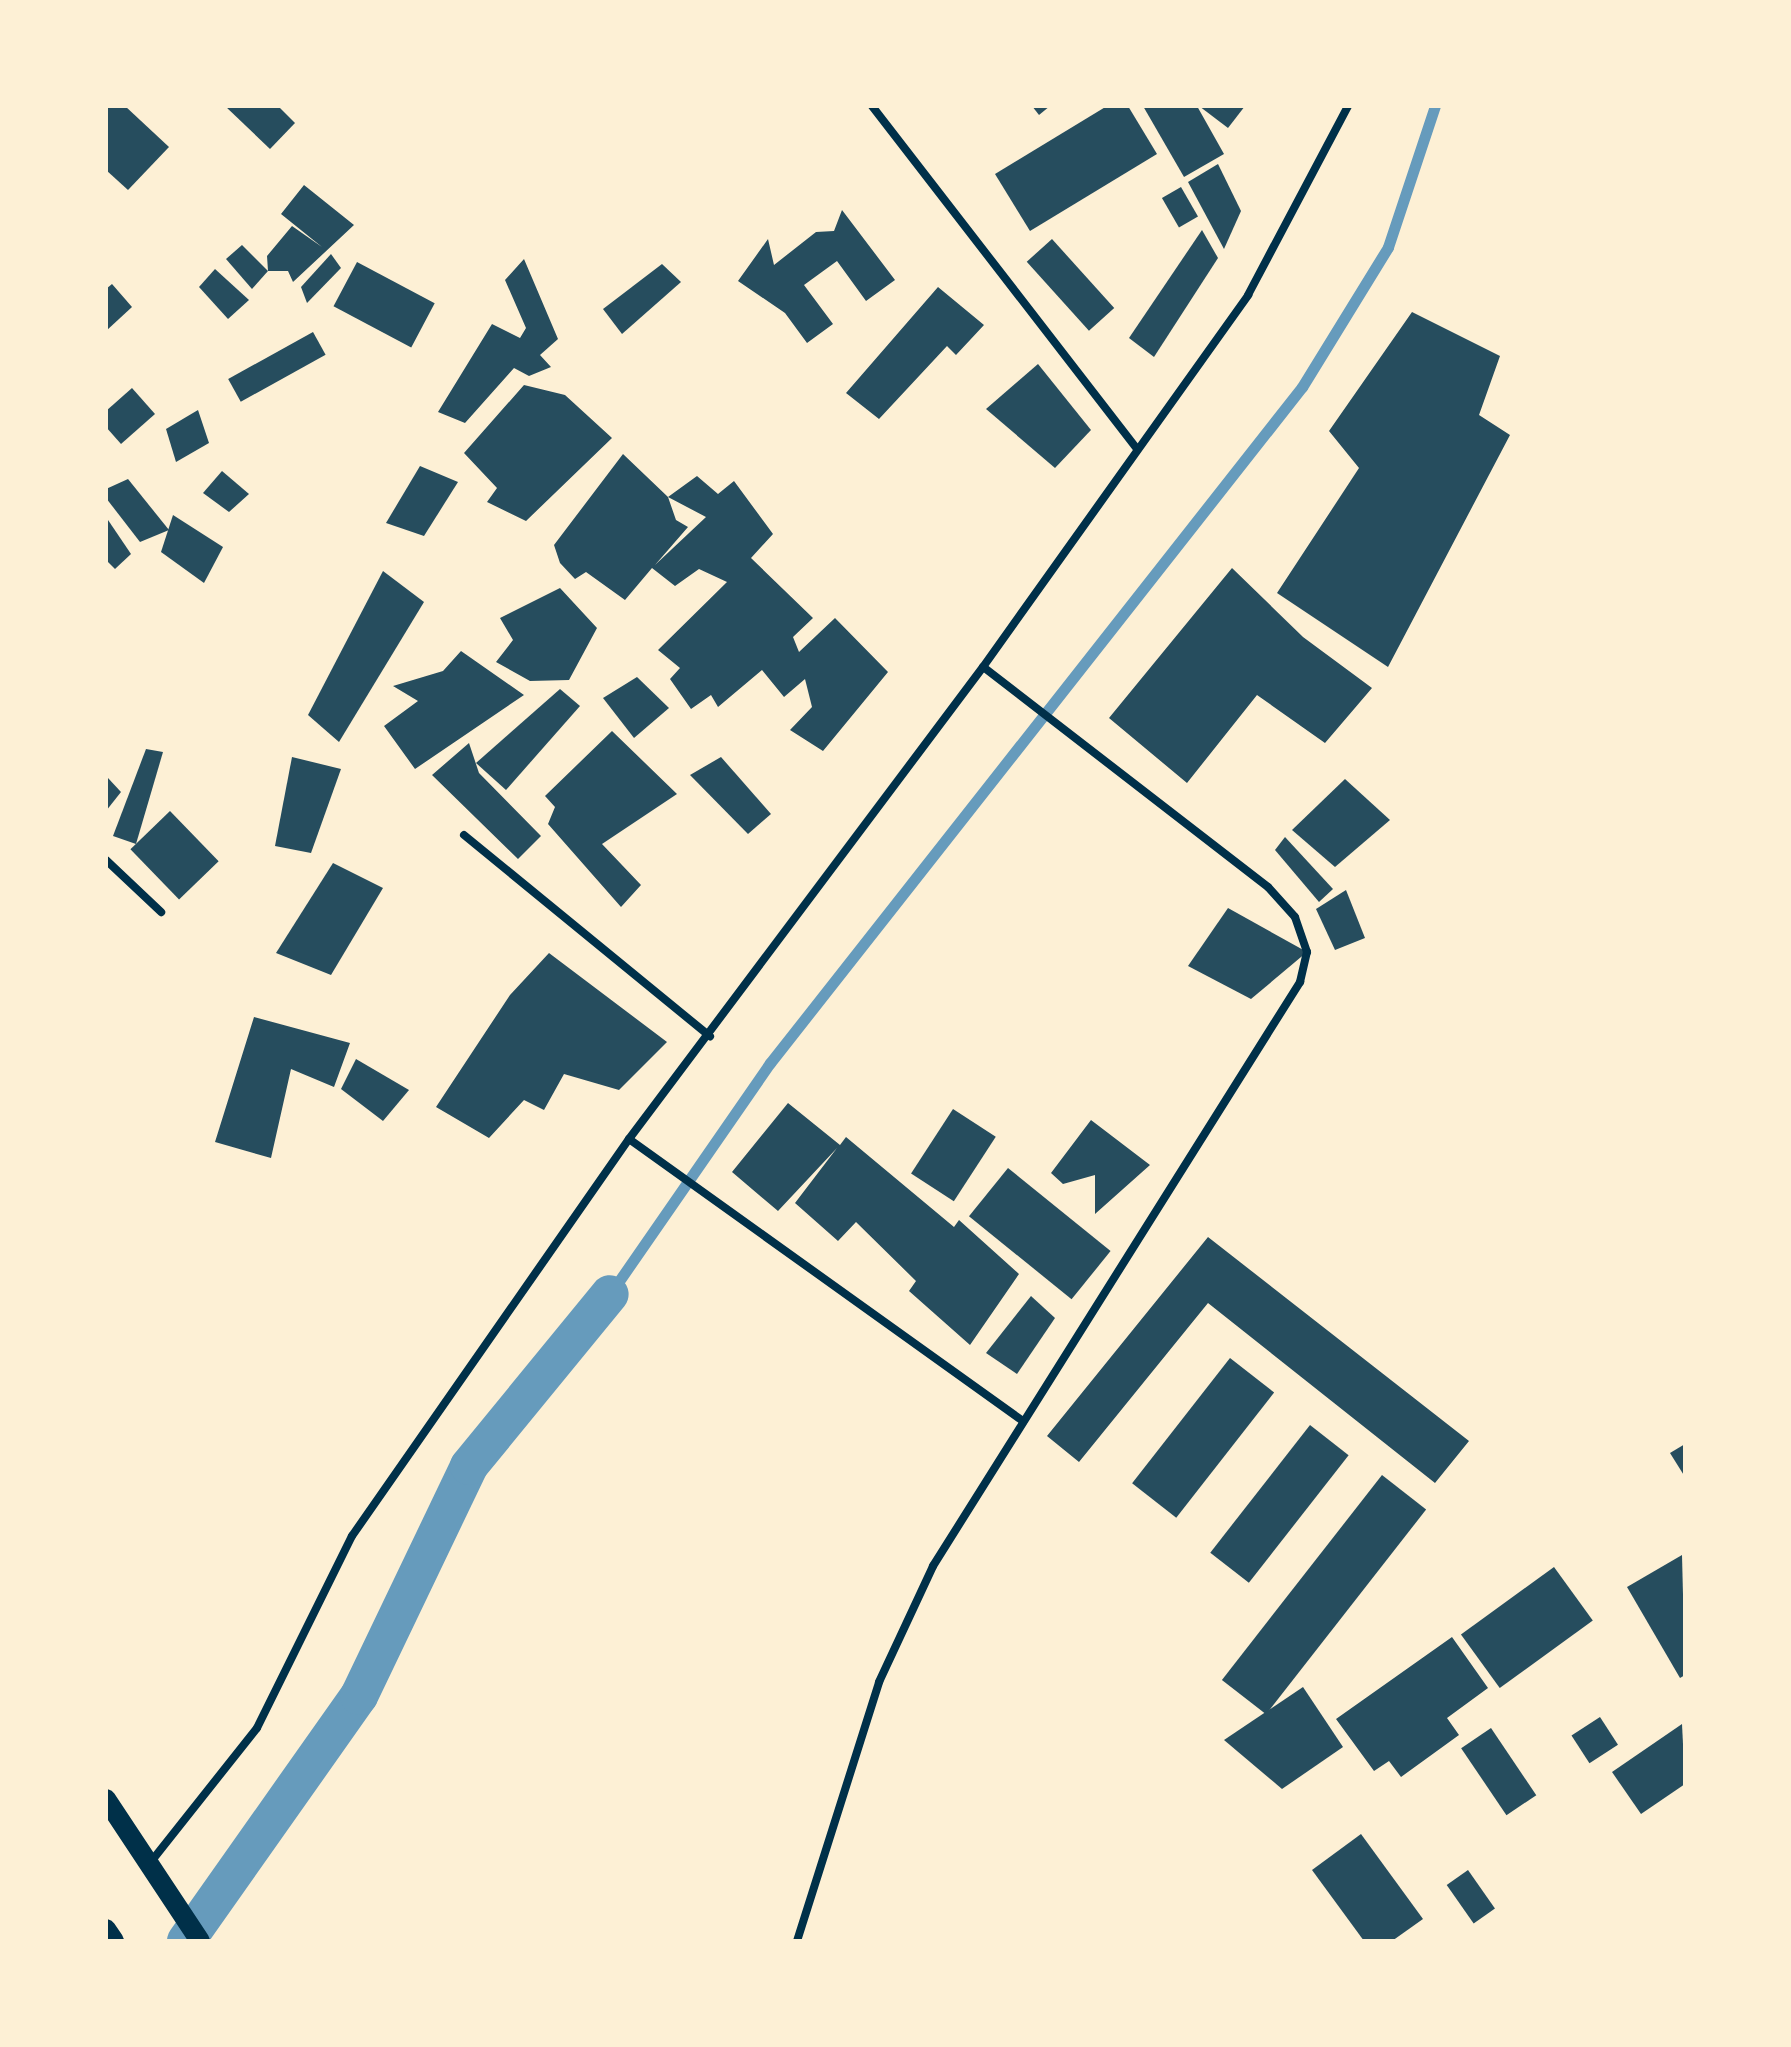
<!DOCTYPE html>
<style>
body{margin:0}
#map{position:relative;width:1791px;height:2047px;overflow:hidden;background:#fdf0d5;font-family:"Noto Sans",sans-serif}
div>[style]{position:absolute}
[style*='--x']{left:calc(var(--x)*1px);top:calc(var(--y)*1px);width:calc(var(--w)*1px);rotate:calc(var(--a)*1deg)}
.stream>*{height:11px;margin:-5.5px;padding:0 5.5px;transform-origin:5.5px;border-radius:5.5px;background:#669bbc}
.canal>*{height:38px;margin:-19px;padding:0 19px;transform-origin:19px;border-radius:19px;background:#669bbc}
.building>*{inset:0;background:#264d5e;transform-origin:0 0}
.minor>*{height:8px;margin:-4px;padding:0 4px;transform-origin:4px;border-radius:4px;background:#003049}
.primary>*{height:20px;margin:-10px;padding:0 10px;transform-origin:10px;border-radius:10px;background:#003049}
span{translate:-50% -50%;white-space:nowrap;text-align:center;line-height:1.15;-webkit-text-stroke:8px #fdf0d5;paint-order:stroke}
.frame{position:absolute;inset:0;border:108px solid #fdf0d5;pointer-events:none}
</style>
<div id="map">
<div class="stream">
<div style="--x:610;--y:1294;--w:281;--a:-55.3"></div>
<div style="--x:770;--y:1063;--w:860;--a:-51.8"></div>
<div style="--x:1302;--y:387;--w:164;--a:-58.4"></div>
<div style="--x:1388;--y:247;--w:149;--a:-71.6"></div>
</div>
<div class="canal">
<div style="--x:186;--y:1941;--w:300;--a:-54.8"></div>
<div style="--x:359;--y:1696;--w:255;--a:-64.4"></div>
<div style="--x:469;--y:1466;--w:222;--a:-50.7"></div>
</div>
<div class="building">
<div style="clip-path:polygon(106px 106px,125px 106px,169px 147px,128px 190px,106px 170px)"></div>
<div style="clip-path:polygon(225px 106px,278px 106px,295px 123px,270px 149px)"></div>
<div style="clip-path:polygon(1032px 106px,1050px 106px,1039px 115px)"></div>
<div style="clip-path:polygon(1107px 106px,1128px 106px,1157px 154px,1030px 231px,995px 174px)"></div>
<div style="clip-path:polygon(1143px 106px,1197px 106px,1224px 154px,1184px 177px)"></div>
<div style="clip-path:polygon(1199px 106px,1245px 106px,1228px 128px)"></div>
<div style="clip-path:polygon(1218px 164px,1241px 211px,1224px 249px,1188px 182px)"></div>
<div style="clip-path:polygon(304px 185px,354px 225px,293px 282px,288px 271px,268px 271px,267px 256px,292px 226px,322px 247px,281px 214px)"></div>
<div style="left:1181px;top:187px;width:34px;height:22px;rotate:60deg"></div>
<div style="clip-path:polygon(842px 210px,895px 280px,866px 301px,837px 261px,804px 285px,833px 324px,807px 343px,785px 313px,738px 281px,768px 239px,774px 265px,816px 232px,834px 231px)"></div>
<div style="clip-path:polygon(1202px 230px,1218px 258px,1154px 357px,1129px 338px)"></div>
<div style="left:1052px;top:239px;width:93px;height:34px;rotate:48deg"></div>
<div style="clip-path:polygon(242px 245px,268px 271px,252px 289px,226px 259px)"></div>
<div style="clip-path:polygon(331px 254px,341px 268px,307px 303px,301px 287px)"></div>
<div style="clip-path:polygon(524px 259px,558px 339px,540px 355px,551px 367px,529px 376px,514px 368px,465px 423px,438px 412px,492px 324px,520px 338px,526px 328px,505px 280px)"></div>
<div style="left:357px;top:262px;width:88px;height:50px;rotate:28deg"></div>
<div style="clip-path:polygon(662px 264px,681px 282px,622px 334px,603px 309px)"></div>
<div style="clip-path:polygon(215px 269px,249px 300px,228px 319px,199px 287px)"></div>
<div style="clip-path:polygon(112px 284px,132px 307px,106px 331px,106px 289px)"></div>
<div style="clip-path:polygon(938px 287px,984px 325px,956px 355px,947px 346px,879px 419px,846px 393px)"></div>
<div style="clip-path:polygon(1412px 312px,1500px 356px,1479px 415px,1510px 435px,1388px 667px,1277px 593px,1359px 468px,1329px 431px)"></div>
<div style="left:313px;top:332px;width:26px;height:97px;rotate:61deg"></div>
<div style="clip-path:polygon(1038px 364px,1091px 430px,1055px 468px,986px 409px)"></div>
<div style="clip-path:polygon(524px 385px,565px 395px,612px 438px,526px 521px,487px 502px,497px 488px,464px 453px)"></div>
<div style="clip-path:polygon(132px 388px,155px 414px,121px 444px,106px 427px,106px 411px)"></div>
<div style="clip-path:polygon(198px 410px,209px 443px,176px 462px,166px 429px)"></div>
<div style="clip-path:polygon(evenodd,623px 454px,668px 497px,697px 476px,718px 494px,734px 481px,773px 534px,751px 558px,813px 618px,793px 637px,799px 652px,835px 618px,888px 672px,823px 751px,790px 730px,812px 707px,805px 679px,784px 697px,762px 670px,718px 707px,711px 695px,691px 709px,670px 679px,680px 668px,658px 650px,727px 582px,699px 569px,675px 586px,652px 568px,625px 600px,586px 572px,575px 579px,560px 563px,554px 545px,623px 454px,668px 497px,706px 517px,655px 565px,688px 527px,676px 520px,668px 497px)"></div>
<div style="clip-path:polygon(420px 466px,458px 482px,424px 536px,386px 523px)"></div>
<div style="clip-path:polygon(222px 471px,249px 494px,229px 512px,203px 493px)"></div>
<div style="clip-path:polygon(128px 479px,169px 530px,140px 542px,106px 498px,106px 489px)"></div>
<div style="clip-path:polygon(173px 515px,223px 547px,204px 583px,161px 552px)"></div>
<div style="clip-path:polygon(106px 517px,131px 554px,115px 569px,106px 560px)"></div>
<div style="clip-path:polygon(1232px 568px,1303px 637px,1372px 688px,1325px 743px,1257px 695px,1187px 783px,1109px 718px)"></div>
<div style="clip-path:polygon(383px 571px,424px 602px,339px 742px,308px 715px)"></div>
<div style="clip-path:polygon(560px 588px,597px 628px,569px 680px,530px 681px,496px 662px,513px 640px,500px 618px)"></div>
<div style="clip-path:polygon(461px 651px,524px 695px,415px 769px,384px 726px,418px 701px,393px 686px,443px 671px)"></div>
<div style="clip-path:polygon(637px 677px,669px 708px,634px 738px,603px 698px)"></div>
<div style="clip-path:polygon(560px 689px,580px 706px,506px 790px,476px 763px)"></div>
<div style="clip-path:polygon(612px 731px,677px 794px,602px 844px,641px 885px,621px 907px,548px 824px,555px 807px,545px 796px)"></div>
<div style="clip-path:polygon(469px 743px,479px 773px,541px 836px,518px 859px,432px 775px)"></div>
<div style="clip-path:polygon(146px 749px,163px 752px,136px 844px,113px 836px)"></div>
<div style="clip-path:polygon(292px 757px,341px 769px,311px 853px,275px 846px)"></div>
<div style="clip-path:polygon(721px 757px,771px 814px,748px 834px,690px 775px)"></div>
<div style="clip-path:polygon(108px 778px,121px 792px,106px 811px,106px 782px)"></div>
<div style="clip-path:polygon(1345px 779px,1390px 820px,1335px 867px,1292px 830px)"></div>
<div style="left:170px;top:811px;width:70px;height:55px;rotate:46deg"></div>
<div style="clip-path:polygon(1285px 837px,1333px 889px,1319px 902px,1275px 850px)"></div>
<div style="clip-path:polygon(333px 863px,383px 888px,331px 975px,276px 953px)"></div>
<div style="clip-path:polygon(1346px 890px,1365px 938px,1335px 950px,1316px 909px)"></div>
<div style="clip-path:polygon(1228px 908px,1307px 952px,1251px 999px,1188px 966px)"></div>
<div style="clip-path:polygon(549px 953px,667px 1042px,619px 1090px,564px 1074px,544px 1110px,524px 1100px,489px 1138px,436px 1107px,510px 995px)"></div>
<div style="clip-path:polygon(254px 1017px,350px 1043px,334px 1087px,291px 1069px,271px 1158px,215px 1142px)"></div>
<div style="clip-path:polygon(356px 1059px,409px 1090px,383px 1121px,341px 1089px)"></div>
<div style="clip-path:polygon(788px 1103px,840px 1145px,846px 1137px,954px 1227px,959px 1220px,1019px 1274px,970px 1345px,909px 1291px,916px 1281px,856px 1222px,838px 1241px,795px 1203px,837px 1148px,778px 1211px,732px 1172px)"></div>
<div style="left:953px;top:1109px;width:51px;height:77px;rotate:33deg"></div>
<div style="clip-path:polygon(1091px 1120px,1150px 1165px,1095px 1214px,1095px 1175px,1063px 1184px,1051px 1173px)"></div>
<div style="left:1008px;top:1168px;width:132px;height:62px;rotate:39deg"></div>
<div style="clip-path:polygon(1208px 1237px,1469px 1441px,1435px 1483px,1208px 1303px,1079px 1462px,1047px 1436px)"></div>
<div style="clip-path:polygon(1031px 1296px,1055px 1318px,1017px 1374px,986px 1353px)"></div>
<div style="left:1230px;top:1358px;width:56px;height:159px;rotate:38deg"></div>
<div style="left:1310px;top:1425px;width:49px;height:162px;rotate:38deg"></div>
<div style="clip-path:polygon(1685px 1444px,1685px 1477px,1670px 1453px)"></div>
<div style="left:1382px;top:1475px;width:56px;height:260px;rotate:38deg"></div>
<div style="clip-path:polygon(1682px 1555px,1685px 1675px,1680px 1678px,1627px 1587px)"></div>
<div style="left:1554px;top:1567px;width:66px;height:115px;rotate:54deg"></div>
<div style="clip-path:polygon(1452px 1637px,1488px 1688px,1447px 1718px,1459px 1735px,1401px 1777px,1389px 1761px,1374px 1771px,1336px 1719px)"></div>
<div style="clip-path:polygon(1303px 1687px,1343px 1747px,1282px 1789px,1224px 1740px)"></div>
<div style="left:1600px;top:1717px;width:33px;height:34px;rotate:57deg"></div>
<div style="clip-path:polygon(1682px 1724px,1685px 1784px,1641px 1814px,1612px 1772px)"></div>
<div style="left:1491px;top:1728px;width:81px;height:36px;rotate:56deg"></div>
<div style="clip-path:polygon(1361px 1834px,1423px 1919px,1392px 1941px,1364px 1941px,1312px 1870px)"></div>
<div style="left:1468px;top:1870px;width:47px;height:26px;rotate:55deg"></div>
</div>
<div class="minor">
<div style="--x:872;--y:106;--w:433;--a:52.3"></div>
<div style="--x:464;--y:835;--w:318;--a:39.3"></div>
<div style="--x:106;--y:860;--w:76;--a:43.4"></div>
<div style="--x:629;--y:1139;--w:485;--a:35.6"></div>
<div style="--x:150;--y:1863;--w:172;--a:-51.6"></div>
<div style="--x:257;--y:1728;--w:214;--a:-63.7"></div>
<div style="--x:352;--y:1536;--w:484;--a:-55.1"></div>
<div style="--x:629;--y:1139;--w:590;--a:-53.13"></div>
<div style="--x:983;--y:667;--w:457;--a:-54.5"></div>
<div style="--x:1248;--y:295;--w:214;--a:-62.1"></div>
<div style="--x:797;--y:1941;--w:272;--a:-72.4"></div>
<div style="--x:879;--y:1682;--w:128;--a:-65"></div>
<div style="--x:933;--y:1566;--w:690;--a:-57.85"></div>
<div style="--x:1300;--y:982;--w:31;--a:-77"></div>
<div style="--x:1307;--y:952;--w:37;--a:-109"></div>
<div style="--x:1295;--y:917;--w:40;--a:-132"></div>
<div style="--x:1268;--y:887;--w:360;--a:-142.3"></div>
</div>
<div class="primary">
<div style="--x:106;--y:1799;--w:170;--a:56.5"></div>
<div style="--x:106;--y:1929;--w:14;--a:56"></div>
</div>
<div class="frame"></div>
</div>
